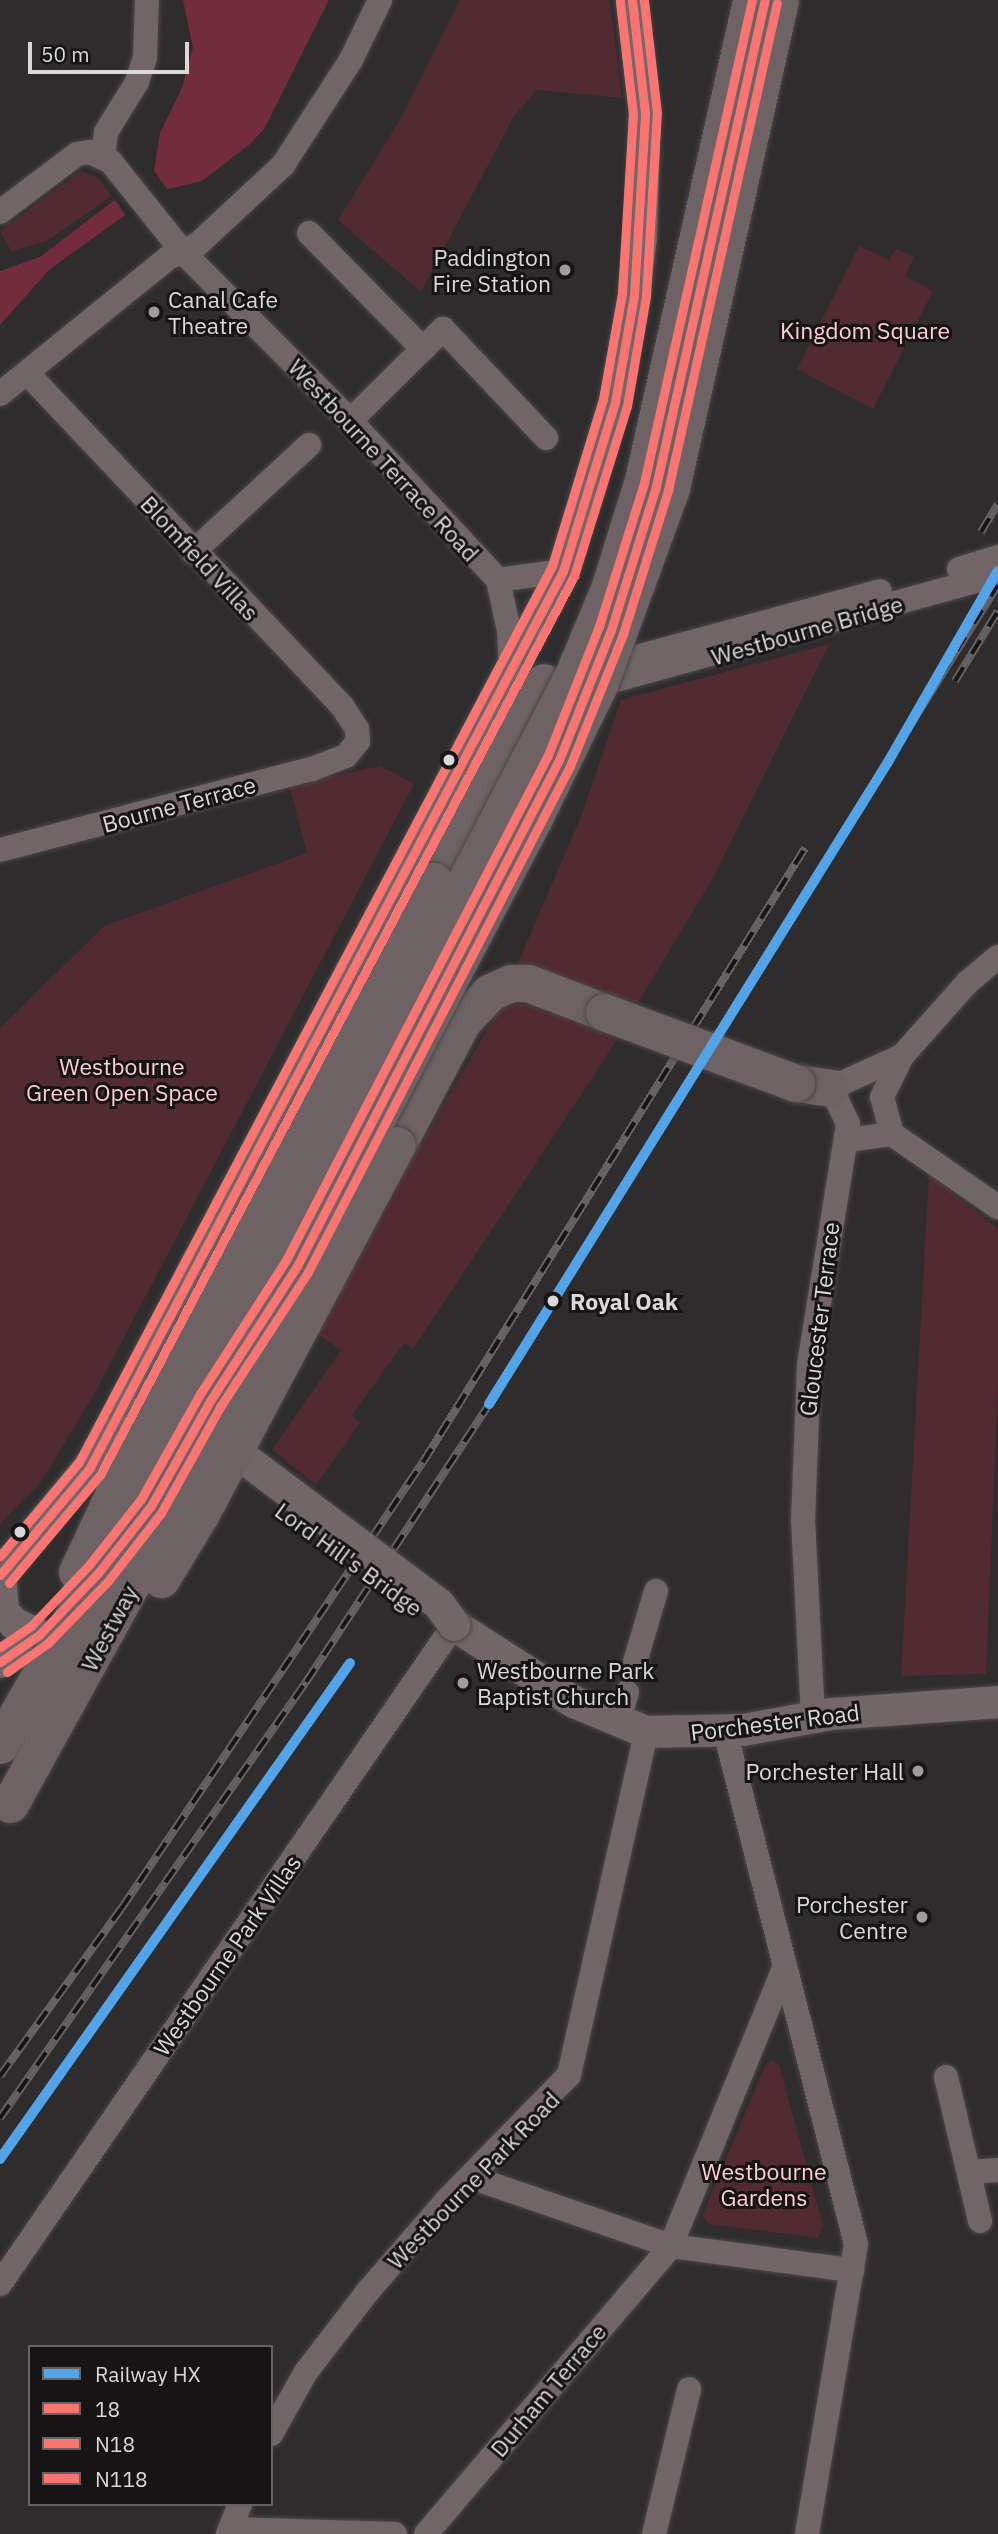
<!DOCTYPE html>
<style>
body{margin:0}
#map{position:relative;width:998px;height:2534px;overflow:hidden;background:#2e2c2d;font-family:"IBM Plex Sans",sans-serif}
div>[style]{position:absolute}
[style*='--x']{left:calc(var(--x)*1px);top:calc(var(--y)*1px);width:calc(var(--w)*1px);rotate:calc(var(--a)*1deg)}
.green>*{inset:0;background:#522a31}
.water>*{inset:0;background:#732c3c}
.pier>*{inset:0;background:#2e2c2d}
.roads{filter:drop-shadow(0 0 2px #4a4848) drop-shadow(0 0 2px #4a4848)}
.minor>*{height:24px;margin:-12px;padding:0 12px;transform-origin:12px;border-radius:12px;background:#716567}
.major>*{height:32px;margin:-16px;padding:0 16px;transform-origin:16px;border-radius:16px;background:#726668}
.highway>*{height:37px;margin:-18.5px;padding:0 18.5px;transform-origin:18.5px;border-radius:18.5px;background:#6e6264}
.rail>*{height:8px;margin-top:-4px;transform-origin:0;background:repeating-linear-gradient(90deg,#161414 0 16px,#666162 0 32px);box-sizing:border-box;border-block:2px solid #666162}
.bridges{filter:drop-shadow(0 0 2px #4a4848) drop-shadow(0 0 2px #4a4848)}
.major-bridge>*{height:32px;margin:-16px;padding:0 16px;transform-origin:16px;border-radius:16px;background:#726668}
.highway-bridge>*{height:37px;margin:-18.5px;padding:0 18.5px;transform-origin:18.5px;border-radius:18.5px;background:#6e6264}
.bus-1>*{height:9px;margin:-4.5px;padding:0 4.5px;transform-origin:4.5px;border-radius:4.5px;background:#fa7571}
.bus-2>*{height:9px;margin:-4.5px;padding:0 4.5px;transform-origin:4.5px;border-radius:4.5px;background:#fa7571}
.bus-3>*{height:9px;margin:-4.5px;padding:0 4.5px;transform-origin:4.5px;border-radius:4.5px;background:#fa7571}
.rail-1>*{height:10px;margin:-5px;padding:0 5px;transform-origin:5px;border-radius:5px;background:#53a3e8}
.dots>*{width:19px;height:19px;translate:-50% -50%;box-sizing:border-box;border:4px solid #161414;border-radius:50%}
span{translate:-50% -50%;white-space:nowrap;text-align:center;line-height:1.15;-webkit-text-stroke:6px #161414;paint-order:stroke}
.poi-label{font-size:23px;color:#dad8d8}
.right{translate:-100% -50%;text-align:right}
.left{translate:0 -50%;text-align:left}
.park-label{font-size:23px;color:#ffced4}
.street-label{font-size:23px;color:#dad8d8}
.stop-label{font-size:23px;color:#dad8d8;font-weight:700}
.legend{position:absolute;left:28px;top:2345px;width:245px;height:161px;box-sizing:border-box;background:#161414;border:2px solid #646262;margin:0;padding:9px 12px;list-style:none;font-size:21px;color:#dad8d8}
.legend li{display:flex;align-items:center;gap:14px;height:35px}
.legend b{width:35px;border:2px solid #646262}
.scale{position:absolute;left:28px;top:42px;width:161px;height:32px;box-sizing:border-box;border:4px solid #dad8d8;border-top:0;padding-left:9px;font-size:21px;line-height:24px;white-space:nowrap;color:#dad8d8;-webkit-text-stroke:5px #161414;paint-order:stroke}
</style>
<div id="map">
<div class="green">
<div style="clip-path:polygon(460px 0,610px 0,622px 98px,537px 90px,514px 116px,421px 292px,338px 220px,401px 118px)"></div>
<div style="clip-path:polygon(81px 171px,98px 178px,112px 196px,47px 241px,11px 251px,0 231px)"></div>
<div style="clip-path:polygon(859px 246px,889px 260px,896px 249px,914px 257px,905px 276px,933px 291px,873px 409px,797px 369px)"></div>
<div style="clip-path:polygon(829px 644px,713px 878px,599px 1068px,413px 1349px,404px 1343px,352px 1415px,360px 1423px,316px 1485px,272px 1450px,341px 1350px,313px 1331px,496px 1014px,582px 814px,621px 700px)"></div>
<div style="clip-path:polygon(380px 766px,414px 784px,97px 1389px,41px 1482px,0 1524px,0 1028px,104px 926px,307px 853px,289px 785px)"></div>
<div style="clip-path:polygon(929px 1174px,998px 1229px,998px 1387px,986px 1674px,901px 1676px)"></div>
<div style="clip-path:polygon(772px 2060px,779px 2065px,823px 2226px,818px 2238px,709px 2224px,702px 2216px,765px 2065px)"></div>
</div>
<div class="water">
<div style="clip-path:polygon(183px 0,329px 0,264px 129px,250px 144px,202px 181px,168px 189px,125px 215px,49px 270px,0 325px,0 271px,40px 257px,154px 170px,160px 133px,182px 88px,193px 48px)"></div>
</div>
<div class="pier">
<div style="clip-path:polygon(151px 166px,169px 192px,127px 217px,114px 199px)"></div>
</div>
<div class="roads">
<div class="minor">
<div style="--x:103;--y:157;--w:25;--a:-83"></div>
<div style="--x:106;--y:132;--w:59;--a:-58.2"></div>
<div style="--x:137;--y:82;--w:26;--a:-72"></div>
<div style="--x:145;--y:57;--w:57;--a:-88"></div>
<div style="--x:0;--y:212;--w:96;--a:-37"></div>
<div style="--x:77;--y:154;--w:13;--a:-9"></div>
<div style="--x:90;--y:152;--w:23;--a:25"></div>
<div style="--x:111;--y:162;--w:114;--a:51.4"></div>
<div style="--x:182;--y:251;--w:228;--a:45.2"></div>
<div style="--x:343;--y:413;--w:228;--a:47.1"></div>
<div style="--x:498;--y:580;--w:52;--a:77.8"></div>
<div style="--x:509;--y:631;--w:41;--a:87.2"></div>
<div style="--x:309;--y:233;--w:163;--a:45.5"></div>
<div style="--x:0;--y:394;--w:216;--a:-39"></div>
<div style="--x:168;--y:258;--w:33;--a:-25"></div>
<div style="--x:198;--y:244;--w:116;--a:-42.9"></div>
<div style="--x:283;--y:165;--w:125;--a:-57.1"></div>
<div style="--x:351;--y:60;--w:67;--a:-64.2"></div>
<div style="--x:350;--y:421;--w:131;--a:-44.7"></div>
<div style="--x:443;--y:329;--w:150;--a:46.6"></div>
<div style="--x:193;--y:552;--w:158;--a:-42.7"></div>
<div style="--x:959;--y:569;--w:41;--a:-17.1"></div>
<div style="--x:498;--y:580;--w:66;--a:-7.9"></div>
<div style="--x:625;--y:660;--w:264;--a:-15.1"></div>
<div style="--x:616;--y:680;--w:396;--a:-15.4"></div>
<div style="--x:0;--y:850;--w:322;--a:-14.6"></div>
<div style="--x:312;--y:769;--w:36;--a:-21"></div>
<div style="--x:346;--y:756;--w:19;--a:-51"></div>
<div style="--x:358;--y:741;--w:12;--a:-95"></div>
<div style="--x:357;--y:729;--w:27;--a:-123"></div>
<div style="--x:342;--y:706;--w:458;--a:-133.4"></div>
<div style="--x:892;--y:1134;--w:38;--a:-105"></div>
<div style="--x:882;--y:1097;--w:46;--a:-64"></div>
<div style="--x:902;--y:1056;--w:99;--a:-48.3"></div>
<div style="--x:968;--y:982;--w:39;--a:-40"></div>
<div style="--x:847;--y:1140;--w:45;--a:-7.6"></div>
<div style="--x:892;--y:1134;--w:129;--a:34.6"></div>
<div style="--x:635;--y:1662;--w:74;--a:-73.5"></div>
<div style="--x:813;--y:1717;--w:196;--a:-92.9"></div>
<div style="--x:803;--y:1521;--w:156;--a:-87.8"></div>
<div style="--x:809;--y:1365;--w:244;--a:-80.8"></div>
<div style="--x:848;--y:1124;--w:40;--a:-115"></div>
<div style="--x:831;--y:1088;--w:78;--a:-24.3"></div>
<div style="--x:618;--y:1722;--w:31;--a:-73"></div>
<div style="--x:725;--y:1731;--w:529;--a:75.68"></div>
<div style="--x:856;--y:2244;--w:294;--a:99.6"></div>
<div style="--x:785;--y:1966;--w:302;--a:112.2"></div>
<div style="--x:671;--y:2246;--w:183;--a:7.6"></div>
<div style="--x:946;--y:2077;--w:148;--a:76.7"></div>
<div style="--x:969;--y:2172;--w:29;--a:-4"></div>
<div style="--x:0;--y:2284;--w:800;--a:-55.44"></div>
<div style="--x:271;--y:2434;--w:71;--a:-60.6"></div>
<div style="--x:306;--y:2372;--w:103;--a:-52.5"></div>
<div style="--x:369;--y:2290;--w:118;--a:-49.1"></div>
<div style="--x:446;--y:2201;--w:176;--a:-45.7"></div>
<div style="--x:569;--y:2075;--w:352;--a:-77.3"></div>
<div style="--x:230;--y:2529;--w:165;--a:1.7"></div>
<div style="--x:228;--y:2534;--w:32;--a:-68"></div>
<div style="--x:426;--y:2534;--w:378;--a:-49.6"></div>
<div style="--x:671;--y:2246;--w:212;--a:-161"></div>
<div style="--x:654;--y:2534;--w:149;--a:-76.4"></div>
</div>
<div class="major">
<div style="--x:89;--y:1469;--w:1015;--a:-62.17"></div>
<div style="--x:563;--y:571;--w:177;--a:-72.9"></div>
<div style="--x:615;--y:402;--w:109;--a:-79.9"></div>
<div style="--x:634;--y:295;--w:58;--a:-83.1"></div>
<div style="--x:641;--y:237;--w:124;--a:-88.2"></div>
<div style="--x:645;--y:113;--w:114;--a:-96.6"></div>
<div style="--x:0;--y:1575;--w:157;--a:-50.4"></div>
<div style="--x:0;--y:1575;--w:37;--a:85"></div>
<div style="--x:3;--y:1612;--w:17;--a:45"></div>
<div style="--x:15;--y:1624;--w:26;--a:25"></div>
<div style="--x:454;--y:1625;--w:143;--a:32.7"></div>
<div style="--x:574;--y:1702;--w:78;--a:22.6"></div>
<div style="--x:646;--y:1732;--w:97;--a:-1.2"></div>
<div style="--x:743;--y:1730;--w:90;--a:-10.2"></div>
<div style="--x:832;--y:1714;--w:166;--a:-4.1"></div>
<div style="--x:0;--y:1662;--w:32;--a:-35"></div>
</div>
<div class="highway">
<div style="--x:433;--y:881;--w:194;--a:-62.4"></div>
<div style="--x:523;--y:709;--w:34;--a:-52"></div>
<div style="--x:796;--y:1083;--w:35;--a:8"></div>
<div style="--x:397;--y:1145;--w:139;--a:-62.1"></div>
<div style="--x:462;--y:1022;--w:41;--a:-47"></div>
<div style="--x:490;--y:992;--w:23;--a:-23"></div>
<div style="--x:511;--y:983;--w:17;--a:0"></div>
<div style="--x:528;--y:983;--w:81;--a:20.9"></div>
</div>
</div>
<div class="rail">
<div style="--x:981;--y:532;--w:33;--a:-59"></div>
<div style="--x:955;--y:681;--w:82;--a:-58.4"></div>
<div style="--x:906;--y:732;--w:173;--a:-58"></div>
<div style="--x:0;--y:2076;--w:206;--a:-54.1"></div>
<div style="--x:121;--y:1909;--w:539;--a:-55.96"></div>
<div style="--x:423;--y:1462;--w:723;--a:-58.11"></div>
<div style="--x:0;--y:2118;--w:533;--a:-54.94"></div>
<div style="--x:306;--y:1682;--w:333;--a:-56.6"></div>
</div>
<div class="bridges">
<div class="major-bridge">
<div style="--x:249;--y:1462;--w:237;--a:36.8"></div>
<div style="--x:439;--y:1604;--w:26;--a:54"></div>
</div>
<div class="highway-bridge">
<div style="--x:604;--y:1012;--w:205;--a:20.3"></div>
<div style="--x:77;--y:1572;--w:210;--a:-64.9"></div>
<div style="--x:166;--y:1382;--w:568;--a:-61.95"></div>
<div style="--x:161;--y:1579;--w:75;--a:-58.6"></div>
<div style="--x:200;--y:1515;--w:419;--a:-62"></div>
<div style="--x:0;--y:1745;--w:391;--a:-60.4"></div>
<div style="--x:193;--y:1405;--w:823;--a:-62.5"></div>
<div style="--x:573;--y:675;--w:96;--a:-67.4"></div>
<div style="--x:610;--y:586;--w:111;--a:-72.7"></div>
<div style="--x:643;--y:480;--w:492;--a:-77.3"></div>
<div style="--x:10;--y:1804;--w:306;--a:-61.1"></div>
<div style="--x:158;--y:1536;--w:810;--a:-62.36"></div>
<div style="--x:534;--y:818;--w:148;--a:-64"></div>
<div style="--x:599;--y:685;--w:210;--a:-69.9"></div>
<div style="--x:671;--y:488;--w:500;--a:-77.41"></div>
</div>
</div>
<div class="bus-1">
<div style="--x:0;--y:1575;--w:138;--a:-50"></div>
<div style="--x:89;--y:1469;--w:1015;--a:-62.17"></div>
<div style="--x:563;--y:571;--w:177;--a:-72.9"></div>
<div style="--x:615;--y:402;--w:109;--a:-79.9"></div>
<div style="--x:634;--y:295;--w:182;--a:-86.5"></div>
<div style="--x:645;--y:113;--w:114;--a:-96.6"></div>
<div style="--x:0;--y:1662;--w:47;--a:-34.7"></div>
<div style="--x:39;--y:1635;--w:86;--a:-46.4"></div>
<div style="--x:98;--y:1573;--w:85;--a:-51.7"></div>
<div style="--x:151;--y:1506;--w:120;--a:-60.7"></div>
<div style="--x:210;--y:1401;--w:161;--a:-57.2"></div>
<div style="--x:297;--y:1266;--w:570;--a:-62.63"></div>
<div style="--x:559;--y:760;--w:140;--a:-68.2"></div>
<div style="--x:611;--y:630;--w:151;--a:-72.6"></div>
<div style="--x:656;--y:486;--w:498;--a:-77.4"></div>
</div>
<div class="bus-2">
<div style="--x:9;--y:1583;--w:141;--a:-49.9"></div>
<div style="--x:100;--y:1475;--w:1016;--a:-62.2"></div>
<div style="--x:574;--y:576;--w:178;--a:-72.7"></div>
<div style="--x:627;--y:406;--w:112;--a:-80.2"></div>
<div style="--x:646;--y:296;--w:183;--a:-86.6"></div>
<div style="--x:657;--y:113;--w:114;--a:-96.6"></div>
<div style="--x:7;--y:1672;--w:50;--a:-35.3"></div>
<div style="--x:48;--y:1643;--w:86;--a:-45.9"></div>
<div style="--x:108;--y:1581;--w:86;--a:-52.1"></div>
<div style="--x:161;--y:1513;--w:121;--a:-60.9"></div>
<div style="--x:220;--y:1407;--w:161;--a:-56.9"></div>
<div style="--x:308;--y:1272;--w:570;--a:-62.63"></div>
<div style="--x:570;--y:766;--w:142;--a:-68.1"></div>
<div style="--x:623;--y:634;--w:151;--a:-72.6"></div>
<div style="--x:668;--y:490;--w:499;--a:-77.4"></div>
</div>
<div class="bus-3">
<div style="--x:0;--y:1556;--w:123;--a:-50"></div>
<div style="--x:79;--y:1462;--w:1013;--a:-62.17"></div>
<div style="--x:552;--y:566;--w:175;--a:-73"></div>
<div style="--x:603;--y:399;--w:108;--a:-79.8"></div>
<div style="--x:622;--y:293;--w:179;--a:-86.5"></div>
<div style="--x:633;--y:114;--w:114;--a:-96.6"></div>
<div style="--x:0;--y:1647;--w:37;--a:-34"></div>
<div style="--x:31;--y:1626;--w:84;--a:-46.4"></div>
<div style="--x:89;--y:1565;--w:84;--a:-51.8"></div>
<div style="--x:141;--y:1499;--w:120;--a:-60.7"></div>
<div style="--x:200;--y:1394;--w:159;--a:-57.3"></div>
<div style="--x:286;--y:1260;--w:569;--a:-62.58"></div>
<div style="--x:548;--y:755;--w:139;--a:-68.4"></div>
<div style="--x:599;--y:626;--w:150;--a:-72.5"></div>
<div style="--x:644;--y:483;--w:495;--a:-77.4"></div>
</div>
<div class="rail-1">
<div style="--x:489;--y:1404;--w:756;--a:-58.14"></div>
<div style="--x:888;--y:762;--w:220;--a:-60.1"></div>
<div style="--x:0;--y:2159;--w:607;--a:-54.79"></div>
</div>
<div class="dots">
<div style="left:565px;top:270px;background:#9e9c9c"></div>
<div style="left:154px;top:312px;background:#9e9c9c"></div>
<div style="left:449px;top:760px;background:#dad8d8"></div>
<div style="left:553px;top:1301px;background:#dad8d8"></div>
<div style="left:20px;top:1532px;background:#dad8d8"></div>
<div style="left:463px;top:1683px;background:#9e9c9c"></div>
<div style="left:918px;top:1771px;background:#9e9c9c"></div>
<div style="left:922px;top:1917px;background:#9e9c9c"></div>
</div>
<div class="poi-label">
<span class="right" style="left:551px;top:270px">Paddington<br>Fire Station</span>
<span class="left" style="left:168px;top:312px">Canal Cafe<br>Theatre</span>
<span class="left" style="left:477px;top:1683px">Westbourne Park<br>Baptist Church</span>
<span class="right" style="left:904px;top:1771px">Porchester Hall</span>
<span class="right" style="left:908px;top:1917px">Porchester<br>Centre</span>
</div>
<div class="park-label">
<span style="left:865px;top:330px">Kingdom Square</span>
<span style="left:122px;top:1079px">Westbourne<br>Green Open Space</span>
<span style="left:764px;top:2184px">Westbourne<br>Gardens</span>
</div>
<div class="street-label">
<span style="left:384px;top:460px;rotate:47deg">Westbourne Terrace Road</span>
<span style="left:200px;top:558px;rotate:47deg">Blomfield Villas</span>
<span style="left:807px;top:630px;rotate:-16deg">Westbourne Bridge</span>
<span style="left:179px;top:804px;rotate:-15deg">Bourne Terrace</span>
<span style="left:819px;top:1319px;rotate:-83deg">Gloucester Terrace</span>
<span style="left:349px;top:1559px;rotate:36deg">Lord Hill's Bridge</span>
<span style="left:109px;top:1628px;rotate:-62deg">Westway</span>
<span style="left:775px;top:1722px;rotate:-7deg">Porchester Road</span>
<span style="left:227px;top:1955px;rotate:-55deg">Westbourne Park Villas</span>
<span style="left:473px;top:2180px;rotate:-46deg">Westbourne Park Road</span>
<span style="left:548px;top:2390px;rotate:-50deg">Durham Terrace</span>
</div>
<div class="stop-label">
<span class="left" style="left:570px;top:1301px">Royal Oak</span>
</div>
<ul class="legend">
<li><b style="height:9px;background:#53a3e8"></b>Railway HX</li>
<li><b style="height:9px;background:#fa7571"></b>18</li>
<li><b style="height:9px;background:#fa7571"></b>N18</li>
<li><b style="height:9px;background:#fa7571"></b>N118</li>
</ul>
<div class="scale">50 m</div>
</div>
